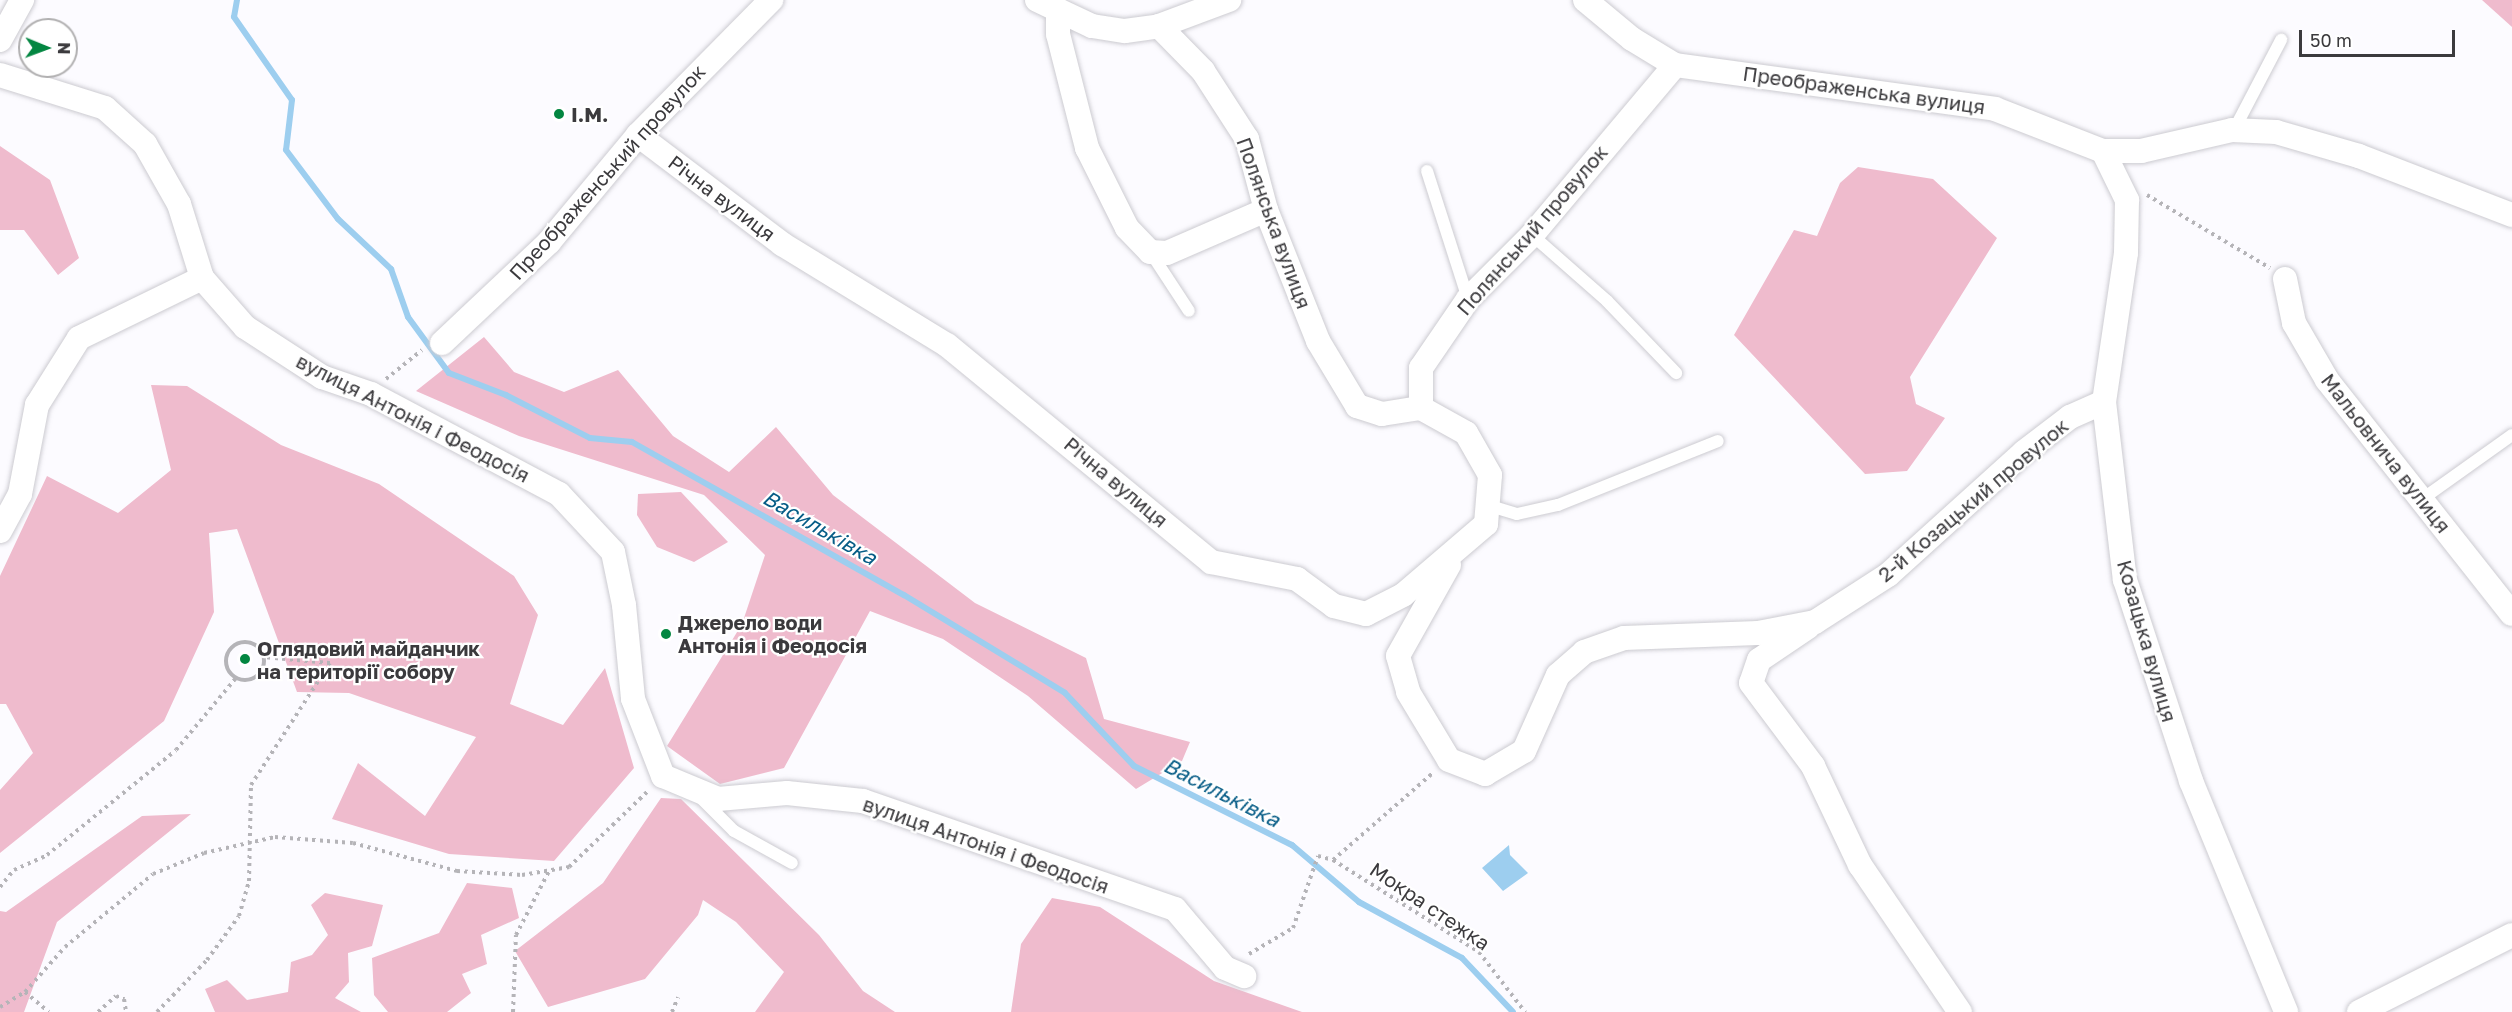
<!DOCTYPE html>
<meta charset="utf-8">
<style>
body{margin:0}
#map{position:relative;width:2512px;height:1012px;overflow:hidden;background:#fcfbff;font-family:"Golos Text",sans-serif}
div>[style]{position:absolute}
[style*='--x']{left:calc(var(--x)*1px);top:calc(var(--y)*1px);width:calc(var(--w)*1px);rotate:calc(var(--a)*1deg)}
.green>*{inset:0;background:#efbbcd}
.water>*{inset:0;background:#9dceef}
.stream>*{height:6px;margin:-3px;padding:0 3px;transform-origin:3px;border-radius:3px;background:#9dceef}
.path>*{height:4px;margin-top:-2px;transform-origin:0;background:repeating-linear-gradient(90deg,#b5b4b8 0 3px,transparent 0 7.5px)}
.path>.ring{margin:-2px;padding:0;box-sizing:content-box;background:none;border:4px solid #b5b4b8;border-radius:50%}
.roads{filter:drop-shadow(0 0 2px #cccbd1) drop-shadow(0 0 2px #cccbd1)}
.lane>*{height:12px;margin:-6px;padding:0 6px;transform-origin:6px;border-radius:6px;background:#fff}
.street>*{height:24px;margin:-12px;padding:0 12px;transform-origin:12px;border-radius:12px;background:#fff}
.dots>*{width:16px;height:16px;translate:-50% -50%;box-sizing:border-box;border:3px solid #fff;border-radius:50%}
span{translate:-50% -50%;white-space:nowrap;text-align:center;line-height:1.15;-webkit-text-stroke:4.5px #fff;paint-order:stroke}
.street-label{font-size:20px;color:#3b3a3d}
.poi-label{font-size:20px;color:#3b3a3d;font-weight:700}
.left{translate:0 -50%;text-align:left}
.water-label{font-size:21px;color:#065c86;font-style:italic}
.north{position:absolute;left:18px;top:18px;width:60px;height:60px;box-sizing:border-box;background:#fff;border:2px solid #b1b0b1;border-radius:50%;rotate:91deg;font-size:16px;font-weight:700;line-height:24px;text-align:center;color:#3b3a3d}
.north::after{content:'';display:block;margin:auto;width:21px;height:27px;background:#038641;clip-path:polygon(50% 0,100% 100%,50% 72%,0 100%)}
.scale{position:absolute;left:2299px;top:30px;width:156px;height:27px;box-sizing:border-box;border:3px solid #3b3a3d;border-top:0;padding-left:8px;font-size:18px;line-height:21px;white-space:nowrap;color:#3b3a3d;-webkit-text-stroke:4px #fff;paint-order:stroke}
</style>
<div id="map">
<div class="green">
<div style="clip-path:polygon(2482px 0,2512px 0,2512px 27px)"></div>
<div style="clip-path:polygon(0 146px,50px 180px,79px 258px,58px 275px,24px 230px,0 230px)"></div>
<div style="clip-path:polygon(1858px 167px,1933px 179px,1997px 238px,1910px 377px,1916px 404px,1945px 418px,1907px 471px,1865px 474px,1734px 335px,1794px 230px,1817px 236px,1840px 183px)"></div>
<div style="clip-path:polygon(484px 337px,514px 372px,564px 392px,618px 370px,673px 436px,729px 472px,776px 427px,833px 495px,975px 603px,1086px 658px,1104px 719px,1190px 742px,1182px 761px,1136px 789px,1028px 696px,943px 639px,870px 611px,784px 768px,720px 784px,667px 746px,742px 624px,765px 555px,704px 495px,519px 436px,416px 391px)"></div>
<div style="clip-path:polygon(151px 385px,187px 386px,281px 445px,379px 484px,514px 576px,538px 615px,510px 704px,563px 725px,605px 668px,634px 768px,554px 861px,449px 854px,332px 819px,358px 763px,425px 816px,476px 737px,349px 693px,297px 692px,237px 529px,209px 533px,214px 612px,164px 721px,0 853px,0 790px,33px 753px,6px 704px,0 704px,0 576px,47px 476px,118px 513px,171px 470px)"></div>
<div style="clip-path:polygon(681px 492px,728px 542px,694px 562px,657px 547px,637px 515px,638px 494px)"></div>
<div style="clip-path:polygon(661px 798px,681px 799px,819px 935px,863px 991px,895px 1012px,755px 1012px,784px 972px,736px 922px,703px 900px,698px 915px,645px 979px,548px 1007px,515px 951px,603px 883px)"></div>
<div style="clip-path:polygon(191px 814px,57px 922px,24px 1012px,0 1012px,0 911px,6px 912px,142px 816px)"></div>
<div style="clip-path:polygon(467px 883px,512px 888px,519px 918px,481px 935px,487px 964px,462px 974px,471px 993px,447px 1012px,388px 1012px,374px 995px,372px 958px,439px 933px)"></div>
<div style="clip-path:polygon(325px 893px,383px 905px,372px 946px,348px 953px,349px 982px,335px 998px,361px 1012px,215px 1012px,205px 989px,227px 980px,247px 1000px,288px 992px,291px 962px,312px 955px,328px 935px,311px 905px)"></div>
<div style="clip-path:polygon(1052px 898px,1100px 907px,1214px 981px,1302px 1012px,1011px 1012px,1021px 944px)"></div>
</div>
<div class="water">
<div style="clip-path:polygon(1509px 845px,1510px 855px,1528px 873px,1503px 891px,1482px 868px)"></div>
</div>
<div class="stream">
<div style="--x:237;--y:0;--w:17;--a:100"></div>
<div style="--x:234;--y:17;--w:101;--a:55.1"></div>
<div style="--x:292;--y:100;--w:50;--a:96.8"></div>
<div style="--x:286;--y:150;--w:86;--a:53"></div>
<div style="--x:338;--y:219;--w:73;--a:43.3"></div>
<div style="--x:391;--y:269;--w:51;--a:70.5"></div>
<div style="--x:408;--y:317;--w:69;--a:53.8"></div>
<div style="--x:449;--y:373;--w:61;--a:21.1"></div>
<div style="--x:506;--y:395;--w:94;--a:27.1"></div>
<div style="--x:590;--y:438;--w:42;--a:5.4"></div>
<div style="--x:632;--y:442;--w:312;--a:29.4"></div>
<div style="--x:904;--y:595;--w:188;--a:31.3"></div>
<div style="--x:1065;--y:693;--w:100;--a:46.6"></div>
<div style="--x:1134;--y:766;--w:177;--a:26.6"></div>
<div style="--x:1292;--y:845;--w:88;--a:40.4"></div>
<div style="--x:1359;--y:902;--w:117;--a:28.5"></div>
<div style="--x:1462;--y:958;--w:74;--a:46.6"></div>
</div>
<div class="path">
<div style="--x:2147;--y:195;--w:143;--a:30.7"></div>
<div style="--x:386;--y:379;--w:46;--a:-38.9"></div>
<div class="ring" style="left:226px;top:642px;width:34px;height:34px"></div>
<div style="--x:1333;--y:860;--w:173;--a:32.2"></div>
<div style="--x:1479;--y:952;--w:76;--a:52.5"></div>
<div style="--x:0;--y:887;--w:22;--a:-51"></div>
<div style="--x:14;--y:870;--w:36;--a:-24"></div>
<div style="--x:47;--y:855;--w:166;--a:-39.1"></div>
<div style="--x:176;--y:750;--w:94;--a:-50.2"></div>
<div style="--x:1249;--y:954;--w:51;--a:-30.6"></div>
<div style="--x:1293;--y:928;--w:76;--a:-70.9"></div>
<div style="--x:1318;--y:856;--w:16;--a:15"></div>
<div style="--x:1333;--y:860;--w:134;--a:-41.1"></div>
<div style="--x:25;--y:992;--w:31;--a:40"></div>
<div style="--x:0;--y:1007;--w:29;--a:-31"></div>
<div style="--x:25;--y:992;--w:60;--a:-48.4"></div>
<div style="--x:65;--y:947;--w:114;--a:-39.7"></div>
<div style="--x:153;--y:874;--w:55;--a:-22.4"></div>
<div style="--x:204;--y:853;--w:73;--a:-12.7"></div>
<div style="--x:275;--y:837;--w:78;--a:4.4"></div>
<div style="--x:353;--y:843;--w:108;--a:15.1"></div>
<div style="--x:457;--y:871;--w:65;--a:3.5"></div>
<div style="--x:522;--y:875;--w:48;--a:-9.7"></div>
<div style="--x:569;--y:867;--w:110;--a:-43.9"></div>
<div style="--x:98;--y:1012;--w:24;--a:-42"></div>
<div style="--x:116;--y:996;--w:9;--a:21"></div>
<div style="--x:124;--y:999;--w:13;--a:81"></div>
<div style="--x:157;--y:1012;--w:72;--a:-46.1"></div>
<div style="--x:207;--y:960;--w:54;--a:-54"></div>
<div style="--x:239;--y:916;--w:36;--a:-74"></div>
<div style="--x:249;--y:881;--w:96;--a:-88.8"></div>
<div style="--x:251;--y:785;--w:145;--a:-57.1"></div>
<div style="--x:330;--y:663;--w:67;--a:-174.9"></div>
<div style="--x:513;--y:1012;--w:77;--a:-87.8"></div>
<div style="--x:516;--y:935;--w:72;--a:-62.7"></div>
<div style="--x:672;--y:1012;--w:16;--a:-68"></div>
</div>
<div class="roads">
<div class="lane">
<div style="--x:2234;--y:130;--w:102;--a:-62.4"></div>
<div style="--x:1427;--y:171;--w:134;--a:72.2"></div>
<div style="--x:1532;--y:235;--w:100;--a:41.3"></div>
<div style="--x:1607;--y:301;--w:100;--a:46.2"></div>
<div style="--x:1151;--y:253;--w:69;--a:56.8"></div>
<div style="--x:2421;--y:500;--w:112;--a:-35.5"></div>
<div style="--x:1487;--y:505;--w:31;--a:17"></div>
<div style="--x:1517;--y:514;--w:42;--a:-12.4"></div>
<div style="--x:1558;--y:505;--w:172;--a:-21.8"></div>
<div style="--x:700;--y:797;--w:48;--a:45"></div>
<div style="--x:734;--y:831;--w:66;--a:28.9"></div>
</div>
<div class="street">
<div style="--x:1037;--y:0;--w:61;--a:25.3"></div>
<div style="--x:1092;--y:26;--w:33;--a:9"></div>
<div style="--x:1125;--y:31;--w:34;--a:-8"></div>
<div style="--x:1159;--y:26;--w:75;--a:-20.4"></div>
<div style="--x:1585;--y:0;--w:61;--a:39.7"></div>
<div style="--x:1632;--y:39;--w:50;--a:31.2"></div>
<div style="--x:1675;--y:65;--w:323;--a:7.8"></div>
<div style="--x:1995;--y:109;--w:116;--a:21.3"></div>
<div style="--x:2103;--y:151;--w:55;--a:63.9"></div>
<div style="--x:2127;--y:200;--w:53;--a:91.1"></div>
<div style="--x:2126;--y:253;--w:151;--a:98.4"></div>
<div style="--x:2104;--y:402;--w:179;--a:83.3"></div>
<div style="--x:2125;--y:580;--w:212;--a:71.8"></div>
<div style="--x:2191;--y:781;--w:250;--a:67.6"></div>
<div style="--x:1058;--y:10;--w:24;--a:90"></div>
<div style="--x:1058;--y:34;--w:118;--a:75.7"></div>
<div style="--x:1087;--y:148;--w:89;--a:63.4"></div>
<div style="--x:1127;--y:228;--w:33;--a:46"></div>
<div style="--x:1150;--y:252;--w:17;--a:3"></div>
<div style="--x:1167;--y:253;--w:108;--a:-23.5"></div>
<div style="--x:1159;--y:26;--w:63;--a:45.6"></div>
<div style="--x:1203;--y:71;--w:81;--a:57.1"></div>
<div style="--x:1247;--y:139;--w:73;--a:75"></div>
<div style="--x:1266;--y:210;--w:141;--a:68.3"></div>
<div style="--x:1318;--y:341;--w:76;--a:59"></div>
<div style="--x:1357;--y:406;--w:26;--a:18"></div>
<div style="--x:1382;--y:414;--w:39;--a:-9"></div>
<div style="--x:0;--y:40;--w:46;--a:-61.2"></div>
<div style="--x:0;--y:75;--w:110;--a:17.4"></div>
<div style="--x:105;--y:108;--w:54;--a:42"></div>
<div style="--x:145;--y:144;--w:69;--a:60.5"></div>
<div style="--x:179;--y:204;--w:77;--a:72.7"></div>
<div style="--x:202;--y:278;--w:65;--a:48.7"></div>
<div style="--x:245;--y:327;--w:92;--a:33"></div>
<div style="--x:322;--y:377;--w:52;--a:19.1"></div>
<div style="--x:371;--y:394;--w:213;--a:28"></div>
<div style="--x:559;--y:494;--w:79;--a:47"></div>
<div style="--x:613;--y:552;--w:54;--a:78.3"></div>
<div style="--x:624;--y:605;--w:94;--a:84.5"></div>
<div style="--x:633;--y:699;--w:83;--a:68.7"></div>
<div style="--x:663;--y:776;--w:60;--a:22.7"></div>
<div style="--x:718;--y:799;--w:69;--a:-5"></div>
<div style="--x:787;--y:793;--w:76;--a:6"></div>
<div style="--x:863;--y:801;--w:330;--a:19.1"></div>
<div style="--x:1175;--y:909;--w:77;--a:49.7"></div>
<div style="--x:1225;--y:968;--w:21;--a:23"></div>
<div style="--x:638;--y:135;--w:181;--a:37.1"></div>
<div style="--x:782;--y:244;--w:193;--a:31.5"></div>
<div style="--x:947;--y:345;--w:342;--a:39.4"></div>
<div style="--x:1211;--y:562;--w:88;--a:11.2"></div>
<div style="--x:1297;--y:579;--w:46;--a:36.1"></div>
<div style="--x:1334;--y:606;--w:33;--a:14"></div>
<div style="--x:1366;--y:614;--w:42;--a:-27.2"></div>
<div style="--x:1403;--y:595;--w:109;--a:-40.5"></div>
<div style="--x:1486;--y:524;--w:49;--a:-85.3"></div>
<div style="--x:1490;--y:475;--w:48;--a:-119.7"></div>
<div style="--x:1466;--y:433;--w:51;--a:-150.9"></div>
<div style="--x:2103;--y:151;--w:38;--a:0"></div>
<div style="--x:2141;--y:151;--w:93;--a:-13"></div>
<div style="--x:2232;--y:130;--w:44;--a:2.6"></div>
<div style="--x:2276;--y:132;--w:86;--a:16.1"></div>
<div style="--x:2359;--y:156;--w:164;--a:21.1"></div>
<div style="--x:2285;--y:279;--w:45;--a:78.4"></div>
<div style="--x:2294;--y:323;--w:66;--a:59.9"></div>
<div style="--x:2327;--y:380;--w:298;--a:51.7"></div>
<div style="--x:442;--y:343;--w:147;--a:-43.3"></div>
<div style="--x:549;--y:242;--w:139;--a:-50.2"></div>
<div style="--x:638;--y:135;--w:190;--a:-45.4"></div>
<div style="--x:1421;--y:408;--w:40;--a:-90"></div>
<div style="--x:1421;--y:368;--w:83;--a:-55.7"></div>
<div style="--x:1468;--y:299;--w:91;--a:-45"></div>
<div style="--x:1532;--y:235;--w:222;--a:-49.9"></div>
<div style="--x:0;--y:531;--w:42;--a:-61.6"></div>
<div style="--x:20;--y:494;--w:91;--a:-79.2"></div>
<div style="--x:37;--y:405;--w:79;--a:-57.9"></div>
<div style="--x:79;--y:338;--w:137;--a:-26"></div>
<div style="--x:1449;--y:565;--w:104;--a:119.3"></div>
<div style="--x:1398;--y:656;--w:37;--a:74"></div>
<div style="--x:1408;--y:692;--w:79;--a:58.9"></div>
<div style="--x:1449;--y:760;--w:39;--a:21"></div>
<div style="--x:1485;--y:774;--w:45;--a:-30.5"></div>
<div style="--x:1524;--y:751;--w:83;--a:-65.9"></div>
<div style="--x:1558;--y:675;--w:35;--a:-41"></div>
<div style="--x:1584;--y:652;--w:42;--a:-19.3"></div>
<div style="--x:1624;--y:638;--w:134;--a:-2.1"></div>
<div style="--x:1758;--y:633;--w:58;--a:-10.9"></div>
<div style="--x:1815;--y:622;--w:87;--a:-32.8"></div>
<div style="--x:1888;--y:575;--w:183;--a:-42.1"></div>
<div style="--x:2024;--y:452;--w:58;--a:-37.3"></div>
<div style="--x:2070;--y:417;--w:37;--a:-24"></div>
<div style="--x:1808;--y:627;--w:59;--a:146"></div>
<div style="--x:1759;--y:660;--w:24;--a:109"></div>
<div style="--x:1751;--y:683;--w:104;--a:53.2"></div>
<div style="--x:1813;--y:766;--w:110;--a:64.6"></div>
<div style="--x:1860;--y:865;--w:178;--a:55.8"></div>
<div style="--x:2359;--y:1012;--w:171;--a:-26.7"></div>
</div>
</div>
<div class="dots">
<div style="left:559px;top:114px;background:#038641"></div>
<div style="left:666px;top:634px;background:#038641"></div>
<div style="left:245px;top:659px;background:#038641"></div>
</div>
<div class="street-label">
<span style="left:1864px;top:90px;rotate:8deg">Преображенська вулиця</span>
<span style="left:607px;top:172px;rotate:-48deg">Преображенський провулок</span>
<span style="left:722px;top:198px;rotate:37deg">Річна вулиця</span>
<span style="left:1274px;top:223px;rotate:70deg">Полянська вулиця</span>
<span style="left:1532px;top:230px;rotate:-49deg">Полянський провулок</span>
<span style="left:413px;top:418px;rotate:27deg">вулиця Антонія і Феодосія</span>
<span style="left:2386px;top:453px;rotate:52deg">Мальовнича вулиця</span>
<span style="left:1116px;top:482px;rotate:40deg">Річна вулиця</span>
<span style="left:1973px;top:500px;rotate:-40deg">2-й Козацький провулок</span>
<span style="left:2147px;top:641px;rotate:74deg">Козацька вулиця</span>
<span style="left:986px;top:845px;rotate:19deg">вулиця Антонія і Феодосія</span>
<span style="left:1430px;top:906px;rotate:34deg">Мокра стежка</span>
</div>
<div class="poi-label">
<span class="left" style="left:571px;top:114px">І.М.</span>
<span class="left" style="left:678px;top:634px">Джерело води<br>Антонія і Феодосія</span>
<span class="left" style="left:257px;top:660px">Оглядовий майданчик<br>на території собору</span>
</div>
<div class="water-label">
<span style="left:820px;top:527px;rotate:30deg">Васильківка</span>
<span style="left:1222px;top:792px;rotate:27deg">Васильківка</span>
</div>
<div class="north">N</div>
<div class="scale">50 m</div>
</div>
